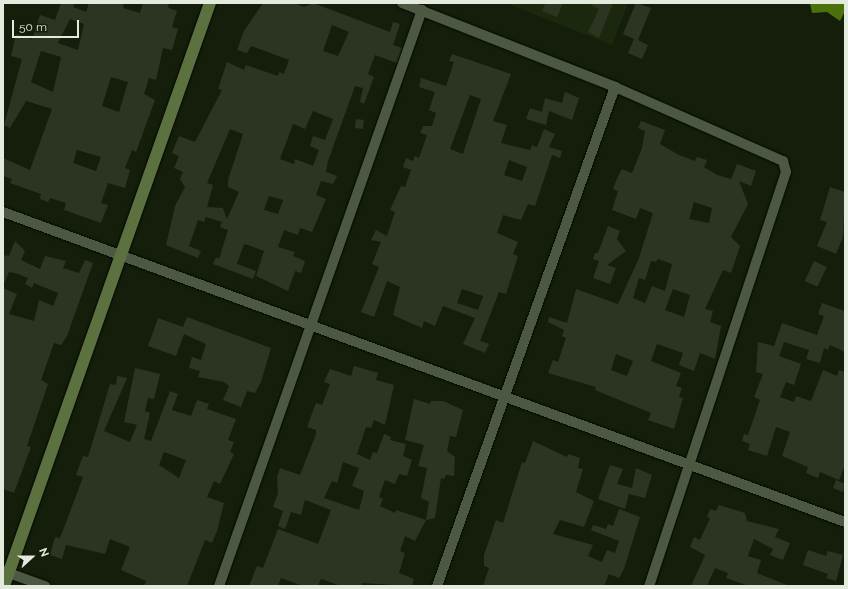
<!DOCTYPE html>
<style>
body{margin:0}
#map{position:relative;width:848px;height:589px;overflow:hidden;background:#151e0b;font-family:Raleway,sans-serif}
div>[style]{position:absolute}
[style*='--x']{left:calc(var(--x)*1px);top:calc(var(--y)*1px);width:calc(var(--w)*1px);rotate:calc(var(--a)*1deg)}
.built>*{inset:0;background:#1c280e}
.water>*{inset:0;background:#4c710c}
.building>*{inset:0;background:#2c3521;transform-origin:0 0}
.roads{filter:drop-shadow(0 0 1px #030800) drop-shadow(0 0 1px #030800)}
.street>*{height:10px;margin:-5px;padding:0 5px;transform-origin:5px;border-radius:5px;background:#4d5842}
.secondary>*{height:12px;margin:-6px;padding:0 6px;transform-origin:6px;border-radius:6px;background:#5b7140}
span{translate:-50% -50%;white-space:nowrap;text-align:center;line-height:1.15;-webkit-text-stroke:3.5px #151e0b;paint-order:stroke}
.frame{position:absolute;inset:0;border:4px solid #e4eade;pointer-events:none}
.north{position:absolute;left:12px;top:537px;width:40px;height:40px;-webkit-text-stroke:3px #151e0b;paint-order:stroke;rotate:69deg;font-size:11px;font-weight:700;line-height:16px;text-align:center;color:#e4eade}
.north::after{content:'';display:block;margin:auto;width:14px;height:18px;background:#e4eade;clip-path:polygon(50% 0,100% 100%,50% 72%,0 100%)}
.scale{position:absolute;left:12px;top:20px;width:67px;height:18px;box-sizing:border-box;border:2px solid #e4eade;border-top:0;padding-left:5px;font-size:12px;line-height:14px;white-space:nowrap;color:#e4eade;-webkit-text-stroke:3px #151e0b;paint-order:stroke}
</style>
<div id="map">
<div class="built">
<div style="clip-path:polygon(506px 3px,628px 3px,612px 45px)"></div>
</div>
<div class="water">
<div style="clip-path:polygon(810px 3px,845px 3px,845px 11px,840px 21px,827px 12px,812px 13px)"></div>
</div>
<div class="building">
<div style="clip-path:polygon(evenodd,61px 3px,75px 3px,73px 7px,86px 12px,89px 3px,124px 3px,123px 8px,140px 13px,143px 3px,169px 3px,168px 8px,177px 11px,172px 27px,178px 29px,172px 50px,163px 48px,156px 80px,149px 78px,144px 94px,155px 100px,136px 152px,132px 150px,125px 168px,130px 170px,125px 188px,108px 183px,101px 203px,108px 205px,101px 223px,64px 210px,66px 203px,50px 198px,48px 202px,40px 199px,41px 194px,10px 183px,12px 179px,3px 176px,3px 158px,30px 170px,52px 109px,26px 101px,10px 128px,4px 125px,22px 59px,11px 56px,16px 34px,32px 39px,40px 15px,55px 20px,61px 3px,70px 19px,84px 24px,78px 50px,58px 43px,70px 19px,61px 3px,41px 51px,61px 57px,53px 92px,31px 82px,41px 51px,61px 3px,111px 77px,128px 82px,119px 112px,102px 106px,111px 77px,61px 3px,77px 150px,101px 157px,96px 171px,73px 163px,77px 150px)"></div>
<div style="clip-path:polygon(evenodd,263px 3px,294px 3px,304px 7px,313px 3px,390px 32px,393px 22px,400px 24px,393px 45px,402px 48px,397px 63px,375px 55px,368px 74px,374px 77px,364px 104px,360px 102px,363px 88px,355px 86px,328px 161px,326px 172px,337px 176px,333px 184px,321px 181px,316px 195px,326px 199px,312px 232px,300px 228px,298px 235px,284px 230px,278px 247px,295px 252px,293px 256px,305px 261px,301px 273px,295px 271px,288px 291px,256px 276px,264px 251px,251px 246px,244px 244px,237px 264px,256px 271px,253px 279px,213px 264px,216px 257px,219px 259px,228px 230px,220px 227px,222px 222px,206px 217px,204px 222px,198px 220px,189px 246px,201px 251px,198px 258px,166px 245px,175px 206px,185px 187px,180px 179px,183px 172px,174px 168px,179px 156px,172px 153px,179px 136px,195px 142px,222px 90px,218px 89px,227px 62px,244px 70px,246px 65px,278px 76px,279px 72px,284px 74px,289px 60px,251px 46px,247px 53px,237px 50px,244px 31px,263px 3px,332px 25px,349px 32px,338px 56px,323px 51px,332px 25px,263px 3px,313px 111px,333px 119px,325px 140px,313px 136px,310px 146px,319px 150px,313px 166px,295px 159px,294px 164px,280px 159px,293px 124px,305px 129px,313px 111px,263px 3px,230px 129px,243px 134px,228px 180px,228px 187px,239px 192px,227px 219px,223px 208px,207px 207px,213px 185px,207px 183px,230px 129px,263px 3px,269px 196px,283px 200px,278px 214px,264px 210px,269px 196px)"></div>
<div style="clip-path:polygon(546px 3px,563px 3px,557px 17px,542px 11px)"></div>
<div style="clip-path:polygon(588px 3px,613px 3px,599px 38px,588px 32px,599px 9px)"></div>
<div style="clip-path:polygon(636px 3px,651px 8px,638px 40px,648px 45px,642px 59px,628px 53px,634px 39px,623px 34px)"></div>
<div style="clip-path:polygon(evenodd,452px 54px,511px 74px,493px 121px,507px 125px,501px 143px,530px 150px,532px 145px,537px 147px,544px 129px,555px 134px,549px 147px,562px 151px,560px 158px,552px 155px,535px 206px,528px 204px,521px 220px,503px 215px,497px 233px,518px 242px,513px 254px,518px 256px,506px 294px,499px 292px,480px 341px,489px 344px,485px 353px,463px 344px,475px 318px,443px 306px,435px 326px,424px 321px,422px 328px,393px 315px,400px 287px,387px 281px,374px 317px,361px 312px,379px 267px,372px 264px,381px 242px,371px 240px,376px 230px,387px 236px,395px 212px,390px 210px,401px 186px,405px 187px,411px 170px,403px 167px,406px 158px,413px 161px,415px 156px,419px 158px,427px 135px,420px 133px,423px 126px,432px 126px,436px 113px,429px 110px,435px 92px,419px 87px,421px 78px,446px 86px,454px 62px,449px 61px,452px 54px,470px 95px,481px 99px,463px 154px,450px 149px,470px 95px,452px 54px,509px 160px,527px 167px,522px 181px,504px 175px,509px 160px,452px 54px,462px 289px,483px 296px,478px 310px,457px 303px,462px 289px)"></div>
<div style="clip-path:polygon(565px 92px,579px 98px,572px 120px,549px 111px,546px 125px,526px 119px,530px 108px,542px 112px,545px 98px,562px 103px)"></div>
<div style="left:356px;top:119px;width:8px;height:9px;rotate:7deg"></div>
<div style="clip-path:polygon(evenodd,641px 121px,665px 130px,660px 144px,679px 155px,695px 161px,697px 157px,707px 160px,704px 167px,717px 175px,731px 179px,737px 164px,756px 171px,751px 186px,739px 181px,748px 204px,731px 237px,740px 246px,731px 273px,723px 270px,705px 309px,713px 311px,710px 322px,721px 326px,715px 359px,700px 353px,694px 371px,679px 365px,683px 353px,657px 344px,651px 361px,681px 373px,676px 386px,682px 388px,679px 397px,683px 398px,674px 429px,648px 420px,651px 413px,595px 390px,596px 387px,548px 373px,553px 360px,558px 362px,566px 338px,562px 336px,564px 330px,548px 322px,549px 317px,567px 323px,576px 289px,618px 304px,639px 258px,653px 213px,640px 208px,636px 219px,612px 210px,618px 191px,613px 189px,618px 176px,622px 169px,632px 173px,642px 148px,645px 131px,638px 128px,641px 121px,694px 202px,712px 208px,709px 223px,689px 219px,694px 202px,641px 121px,658px 259px,672px 264px,665px 291px,652px 286px,645px 303px,633px 298px,639px 278px,645px 280px,651px 261px,656px 262px,658px 259px,641px 121px,673px 289px,690px 295px,684px 317px,665px 310px,673px 289px,641px 121px,616px 354px,633px 361px,627px 376px,611px 370px,616px 354px)"></div>
<div style="clip-path:polygon(830px 187px,845px 192px,843px 237px,836px 254px,817px 246px,827px 222px,820px 220px)"></div>
<div style="clip-path:polygon(608px 226px,620px 231px,617px 239px,626px 251px,607px 265px,616px 268px,610px 284px,593px 278px,599px 261px,593px 259px,595px 253px,598px 253px)"></div>
<div style="clip-path:polygon(15px 241px,25px 251px,21px 260px,40px 269px,45px 256px,66px 261px,63px 268px,79px 273px,85px 260px,93px 263px,67px 336px,61px 345px,54px 343px,41px 380px,48px 384px,27px 446px,31px 447px,14px 493px,3px 489px,3px 288px,17px 294px,9px 314px,34px 321px,39px 300px,53px 306px,58px 293px,34px 283px,32px 288px,25px 284px,28px 278px,15px 273px,9px 272px,3px 286px,3px 255px,9px 256px)"></div>
<div style="left:814px;top:261px;width:14px;height:22px;rotate:25deg"></div>
<div style="clip-path:polygon(822px 303px,845px 311px,845px 352px,830px 345px,828px 350px,824px 348px,820px 363px,806px 359px,809px 350px,784px 342px,779px 356px,801px 364px,794px 385px,786px 382px,780px 397px,794px 402px,796px 396px,811px 401px,823px 370px,837px 376px,839px 370px,845px 372px,845px 465px,839px 480px,820px 472px,818px 478px,806px 473px,808px 467px,782px 456px,790px 432px,776px 427px,767px 456px,748px 450px,750px 444px,742px 441px,744px 434px,748px 435px,760px 400px,754px 397px,763px 374px,756px 372px,758px 342px,774px 346px,782px 323px,817px 335px,824px 316px,818px 314px)"></div>
<div style="clip-path:polygon(187px 317px,271px 348px,261px 382px,255px 393px,247px 391px,241px 407px,223px 400px,229px 386px,224px 382px,198px 377px,200px 371px,189px 368px,192px 357px,201px 360px,206px 344px,184px 334px,176px 356px,148px 346px,158px 318px,183px 327px)"></div>
<div style="clip-path:polygon(evenodd,354px 366px,378px 373px,376px 380px,394px 385px,385px 425px,374px 420px,371px 428px,366px 427px,357px 454px,370px 460px,373px 452px,377px 453px,384px 434px,391px 437px,390px 440px,406px 444px,403px 456px,412px 460px,407px 476px,399px 474px,395px 484px,385px 480px,379px 497px,383px 499px,380px 506px,395px 513px,396px 510px,426px 520px,429px 502px,421px 498px,427px 468px,418px 466px,424px 445px,405px 440px,414px 399px,430px 404px,431px 401px,443px 401px,463px 410px,456px 437px,450px 436px,447px 451px,455px 457px,454px 476px,446px 475px,444px 479px,441px 478px,435px 518px,426px 520px,415px 541px,405px 536px,400px 551px,405px 553px,399px 573px,414px 579px,412px 586px,362px 583px,361px 586px,341px 586px,321px 579px,318px 586px,303px 586px,281px 578px,278px 586px,249px 586px,257px 566px,263px 568px,278px 529px,318px 544px,331px 510px,305px 500px,301px 515px,291px 512px,285px 529px,278px 526px,283px 511px,273px 507px,278px 493px,277px 477px,280px 468px,300px 475px,316px 434px,316px 430px,307px 427px,316px 403px,322px 405px,330px 384px,324px 382px,330px 369px,351px 376px,354px 366px,343px 462px,359px 468px,352px 486px,364px 491px,359px 510px,324px 498px,332px 481px,337px 483px,343px 462px)"></div>
<div style="clip-path:polygon(evenodd,135px 368px,160px 374px,154px 399px,148px 398px,145px 411px,150px 413px,144px 439px,151px 441px,170px 391px,178px 394px,172px 410px,191px 416px,197px 400px,209px 404px,207px 409px,236px 419px,228px 440px,234px 442px,230px 452px,234px 454px,220px 484px,214px 481px,207px 497px,224px 503px,217px 531px,212px 543px,205px 540px,187px 586px,144px 586px,146px 581px,121px 570px,130px 547px,110px 539px,105px 554px,66px 545px,62px 559px,50px 555px,55px 537px,60px 538px,65px 525px,83px 477px,76px 475px,83px 456px,88px 457px,110px 384px,116px 385px,117px 376px,127px 378px,104px 431px,130px 442px,137px 425px,124px 422px,135px 368px,164px 452px,186px 460px,179px 478px,159px 465px,164px 452px)"></div>
<div style="clip-path:polygon(533px 441px,567px 457px,568px 454px,580px 458px,578px 468px,583px 469px,576px 492px,594px 501px,584px 527px,560px 520px,553px 534px,593px 545px,588px 556px,602px 562px,607px 550px,615px 553px,619px 541px,591px 530px,593px 525px,606px 529px,608px 524px,613px 526px,619px 509px,640px 517px,624px 569px,619px 578px,609px 574px,604px 586px,483px 586px,489px 568px,484px 566px,484px 555px,496px 520px,503px 523px,522px 462px,525px 463px)"></div>
<div style="clip-path:polygon(610px 465px,623px 469px,617px 484px,632px 488px,636px 468px,652px 475px,645px 498px,629px 494px,625px 509px,598px 499px)"></div>
<div style="clip-path:polygon(836px 480px,845px 484px,843px 492px,833px 488px)"></div>
<div style="clip-path:polygon(719px 505px,745px 513px,747px 521px,779px 529px,775px 537px,790px 543px,783px 560px,770px 555px,773px 549px,754px 539px,748px 556px,761px 560px,757px 573px,789px 586px,749px 586px,726px 578px,728px 573px,715px 568px,707px 586px,691px 586px,705px 555px,690px 547px,694px 537px,700px 540px,710px 518px,707px 517px,710px 509px,716px 511px)"></div>
<div style="clip-path:polygon(808px 550px,826px 556px,828px 551px,843px 555px,836px 581px,826px 578px,828px 574px,803px 565px)"></div>
</div>
<div class="roads">
<div class="street">
<div style="--x:402;--y:3;--w:229;--a:21.5"></div>
<div style="--x:615;--y:87;--w:184;--a:23.8"></div>
<div style="--x:783;--y:161;--w:11;--a:75"></div>
<div style="--x:786;--y:172;--w:436;--a:108.3"></div>
<div style="--x:3;--y:212;--w:897;--a:20.21"></div>
<div style="--x:3;--y:571;--w:45;--a:19.7"></div>
<div style="--x:219;--y:586;--w:611;--a:-70.59"></div>
<div style="--x:437;--y:586;--w:530;--a:-70.37"></div>
</div>
<div class="secondary">
<div style="--x:4;--y:586;--w:618;--a:-70.54"></div>
</div>
</div>
<div class="frame"></div>
<div class="north">N</div>
<div class="scale">50 m</div>
</div>
